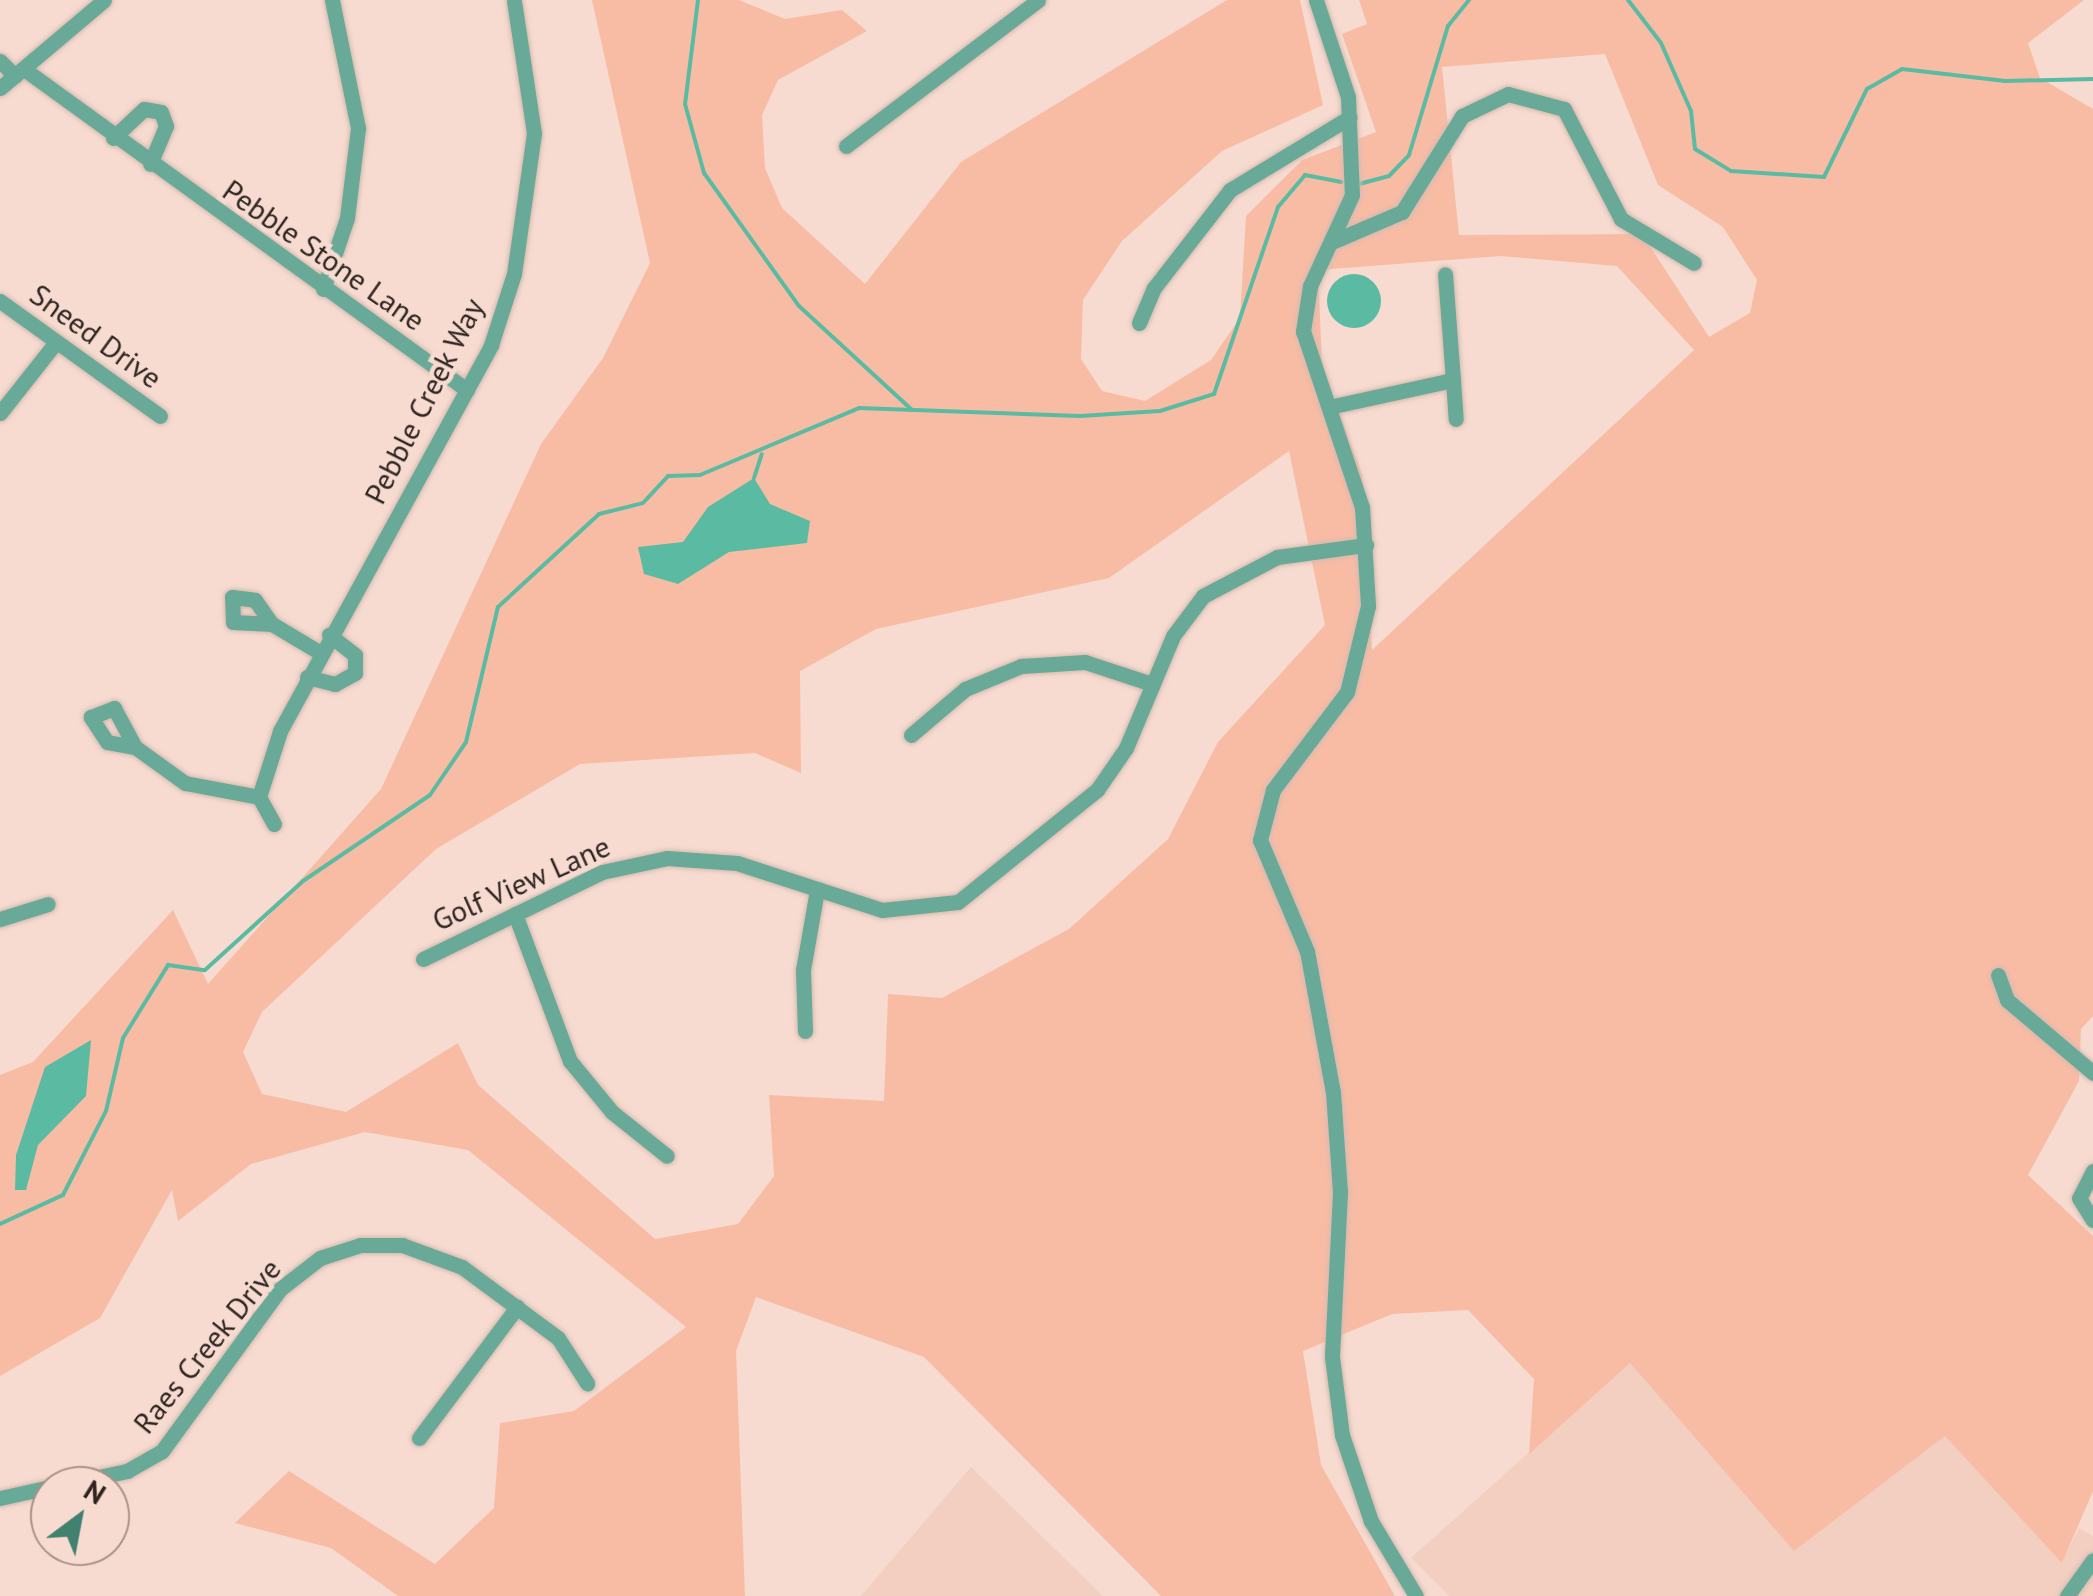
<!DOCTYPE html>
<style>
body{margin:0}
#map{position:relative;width:2093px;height:1596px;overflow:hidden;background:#f7dbd0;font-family:"PT Sans",sans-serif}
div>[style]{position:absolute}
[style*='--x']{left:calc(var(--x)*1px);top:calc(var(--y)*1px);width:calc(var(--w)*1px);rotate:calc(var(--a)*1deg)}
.built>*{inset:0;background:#f2cfc1}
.green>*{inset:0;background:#f8bca5}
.water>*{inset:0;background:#5bbaa2}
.round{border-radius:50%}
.stream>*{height:4px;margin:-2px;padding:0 2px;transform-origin:2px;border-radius:2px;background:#5bbaa2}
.roads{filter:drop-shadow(0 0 2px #d3bab0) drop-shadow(0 0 2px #d3bab0)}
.minor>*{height:15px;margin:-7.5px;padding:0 7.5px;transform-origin:7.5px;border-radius:7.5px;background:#69a998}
span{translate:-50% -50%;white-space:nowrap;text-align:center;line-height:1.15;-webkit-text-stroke:9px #f7dbd0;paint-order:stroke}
.street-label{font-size:30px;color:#2e2420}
.north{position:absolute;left:30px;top:1466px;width:100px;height:100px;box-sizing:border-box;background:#f7dbd0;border:2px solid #a7928a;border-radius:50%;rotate:32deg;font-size:28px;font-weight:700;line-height:40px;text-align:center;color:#2e2420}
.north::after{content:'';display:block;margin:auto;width:35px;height:45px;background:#408170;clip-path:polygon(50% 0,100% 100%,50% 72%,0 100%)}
</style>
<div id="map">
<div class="built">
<div style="clip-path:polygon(1630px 1362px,1691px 1428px,1946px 1436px,2062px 1562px,2079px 1528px,2093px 1536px,2093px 1596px,1449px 1596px,1411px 1558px)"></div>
<div style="clip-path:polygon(971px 1467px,1103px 1596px,861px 1596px)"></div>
</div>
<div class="green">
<div style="clip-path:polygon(evenodd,592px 0,739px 0,785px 19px,842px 10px,867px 31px,778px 80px,762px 115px,765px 168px,782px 208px,865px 284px,961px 162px,1227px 0,1300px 0,1323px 105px,1222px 151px,1122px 241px,1083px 300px,1081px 359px,1102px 391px,1145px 401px,1211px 360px,1240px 318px,1246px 216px,1302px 160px,1376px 132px,1342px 34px,1367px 24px,1359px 0,2084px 0,2028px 43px,2040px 78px,2093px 109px,2093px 1016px,2081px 1029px,2079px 1081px,2028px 1175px,2093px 1236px,2093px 1491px,2062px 1563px,1945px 1436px,1794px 1551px,1630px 1363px,1529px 1454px,1534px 1379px,1468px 1310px,1392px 1314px,1303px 1351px,1321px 1465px,1395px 1596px,1161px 1596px,924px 1357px,756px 1297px,736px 1351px,745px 1596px,398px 1596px,331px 1548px,235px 1523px,289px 1471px,435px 1564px,494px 1508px,500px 1423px,574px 1411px,686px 1327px,468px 1150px,365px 1132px,251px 1164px,178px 1221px,172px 1190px,100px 1318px,0 1376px,0 1075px,33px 1062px,173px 910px,208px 984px,381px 789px,541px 444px,603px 358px,650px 263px,592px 0,1605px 54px,1658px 185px,1723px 227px,1757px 280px,1750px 313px,1709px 337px,1642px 234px,1459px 235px,1442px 67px,1605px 54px,592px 0,1501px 256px,1617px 266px,1694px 350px,1372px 650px,1362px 475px,1322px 365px,1318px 270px,1501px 256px,592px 0,1289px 451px,1325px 625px,1218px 742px,1168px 839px,1069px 929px,942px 998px,888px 994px,884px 1101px,769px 1095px,774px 1176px,738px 1224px,655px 1239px,478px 1085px,458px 1043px,346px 1112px,262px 1094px,243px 1052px,262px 1012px,436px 849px,580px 764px,755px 753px,801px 773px,800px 671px,876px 629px,1109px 578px,1289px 451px)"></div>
</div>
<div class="water">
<div class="round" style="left:1327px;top:274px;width:54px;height:54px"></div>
<div style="clip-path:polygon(754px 478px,770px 504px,810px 521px,807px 543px,729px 552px,678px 584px,644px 574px,638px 547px,683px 542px,708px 507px)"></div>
<div style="clip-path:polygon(91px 1040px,86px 1096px,38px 1145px,26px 1190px,15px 1190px,16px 1155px,45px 1067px)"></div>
</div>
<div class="stream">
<div style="--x:698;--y:0;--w:105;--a:97.1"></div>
<div style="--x:685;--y:104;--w:72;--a:74.6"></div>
<div style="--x:704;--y:173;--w:163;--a:54.5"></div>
<div style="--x:799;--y:306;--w:154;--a:42.6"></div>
<div style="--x:1628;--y:0;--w:54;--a:52.5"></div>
<div style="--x:1661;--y:43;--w:74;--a:66.2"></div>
<div style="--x:1691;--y:111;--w:38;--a:84"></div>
<div style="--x:1695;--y:149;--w:42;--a:31.4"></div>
<div style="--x:1731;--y:171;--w:93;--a:3.7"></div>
<div style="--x:1824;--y:177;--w:98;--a:-64"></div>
<div style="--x:1867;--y:89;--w:40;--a:-29.7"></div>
<div style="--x:1902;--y:69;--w:104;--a:6.6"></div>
<div style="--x:2005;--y:81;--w:88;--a:-1.3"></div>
<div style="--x:1359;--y:184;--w:31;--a:-15"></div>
<div style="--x:1389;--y:176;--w:29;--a:-46"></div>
<div style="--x:1409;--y:155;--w:135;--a:-73.2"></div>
<div style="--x:1448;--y:26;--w:33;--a:-51"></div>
<div style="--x:754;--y:478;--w:25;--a:-72"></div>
<div style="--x:0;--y:1224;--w:69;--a:-24.7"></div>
<div style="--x:63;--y:1195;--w:94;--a:-62.9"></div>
<div style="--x:106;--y:1111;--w:75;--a:-76.9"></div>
<div style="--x:123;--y:1038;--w:86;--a:-58.3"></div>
<div style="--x:168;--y:965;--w:37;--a:8"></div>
<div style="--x:205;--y:970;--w:132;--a:-42.2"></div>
<div style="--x:303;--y:881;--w:153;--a:-34.1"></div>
<div style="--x:430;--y:795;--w:64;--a:-55.8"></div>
<div style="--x:466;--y:742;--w:139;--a:-76.7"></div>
<div style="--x:498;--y:607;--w:137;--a:-42.6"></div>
<div style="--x:599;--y:514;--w:45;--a:-14"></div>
<div style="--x:643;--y:503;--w:37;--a:-47"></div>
<div style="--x:668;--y:476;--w:32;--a:-2"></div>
<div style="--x:700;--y:475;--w:173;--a:-22.8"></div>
<div style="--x:859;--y:408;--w:221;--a:2.1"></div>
<div style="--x:1080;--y:416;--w:80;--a:-3.6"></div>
<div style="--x:1160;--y:411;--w:57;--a:-17.5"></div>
<div style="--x:1214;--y:394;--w:198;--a:-71.1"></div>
<div style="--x:1278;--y:207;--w:42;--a:-49.8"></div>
<div style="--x:1305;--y:175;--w:37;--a:11"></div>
</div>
<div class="roads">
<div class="minor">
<div style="--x:1316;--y:0;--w:102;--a:71.7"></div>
<div style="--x:1348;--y:97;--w:98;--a:87.7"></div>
<div style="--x:1352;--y:195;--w:100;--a:114.8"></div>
<div style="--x:1310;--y:286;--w:46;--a:98.8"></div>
<div style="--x:1303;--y:331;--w:186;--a:71.5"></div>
<div style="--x:1362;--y:507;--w:99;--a:86.5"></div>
<div style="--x:1368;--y:606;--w:89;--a:103.7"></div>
<div style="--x:1347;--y:692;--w:123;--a:127.1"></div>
<div style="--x:1273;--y:790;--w:52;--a:104.6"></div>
<div style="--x:1260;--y:840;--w:121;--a:67.1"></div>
<div style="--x:1307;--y:951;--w:143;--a:79.6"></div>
<div style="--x:1333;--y:1092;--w:100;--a:86"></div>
<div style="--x:1340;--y:1192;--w:165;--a:92.8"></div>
<div style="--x:1332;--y:1357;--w:79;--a:82.7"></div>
<div style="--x:1342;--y:1435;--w:91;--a:71.4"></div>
<div style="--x:1371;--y:1521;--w:87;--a:59"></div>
<div style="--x:0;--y:61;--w:21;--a:45"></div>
<div style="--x:24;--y:69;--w:547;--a:35.93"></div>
<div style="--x:0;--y:88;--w:136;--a:-40.2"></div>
<div style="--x:113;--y:138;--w:42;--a:-43.1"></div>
<div style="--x:144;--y:109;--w:17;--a:10"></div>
<div style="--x:161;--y:112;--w:15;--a:70"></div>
<div style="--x:166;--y:126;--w:41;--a:112.8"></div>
<div style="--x:846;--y:146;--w:241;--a:-37.2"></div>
<div style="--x:1334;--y:241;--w:74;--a:-23.1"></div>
<div style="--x:1402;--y:212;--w:113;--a:-58"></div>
<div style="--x:1462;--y:116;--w:51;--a:-25.6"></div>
<div style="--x:1508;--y:94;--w:58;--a:15"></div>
<div style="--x:1564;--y:109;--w:124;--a:62.6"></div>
<div style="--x:1621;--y:219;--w:85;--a:31.1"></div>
<div style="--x:323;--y:289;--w:75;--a:-71.3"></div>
<div style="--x:347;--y:218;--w:91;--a:-83"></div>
<div style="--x:358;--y:128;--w:131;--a:-101.5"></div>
<div style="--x:0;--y:301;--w:197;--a:35.7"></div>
<div style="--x:1139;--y:323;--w:38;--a:-67"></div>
<div style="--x:1154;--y:288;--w:124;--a:-52.2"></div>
<div style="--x:1230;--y:190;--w:140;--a:-31.3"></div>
<div style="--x:1453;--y:380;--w:39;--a:86"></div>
<div style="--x:1329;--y:407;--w:127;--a:-12.3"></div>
<div style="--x:1453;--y:380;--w:106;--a:-94.3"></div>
<div style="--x:0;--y:413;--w:90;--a:-51.7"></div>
<div style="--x:272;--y:624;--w:39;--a:-177"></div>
<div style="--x:233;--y:622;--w:25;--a:-92"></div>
<div style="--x:232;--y:597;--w:23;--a:7"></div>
<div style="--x:255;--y:600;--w:29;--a:55"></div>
<div style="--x:272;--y:624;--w:55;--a:30.8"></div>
<div style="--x:307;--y:677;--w:29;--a:14"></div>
<div style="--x:335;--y:684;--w:23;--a:-29"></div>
<div style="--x:355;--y:673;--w:18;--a:-90"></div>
<div style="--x:355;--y:655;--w:33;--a:-142"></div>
<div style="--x:911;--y:735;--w:71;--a:-40.4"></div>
<div style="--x:965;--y:689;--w:61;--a:-22.3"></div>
<div style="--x:1021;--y:666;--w:64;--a:-3.6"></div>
<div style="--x:1085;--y:662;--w:71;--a:18.2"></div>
<div style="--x:135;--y:747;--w:28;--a:-170"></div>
<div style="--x:107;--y:742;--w:30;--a:-123"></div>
<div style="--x:91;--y:717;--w:25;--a:-21"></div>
<div style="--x:114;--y:708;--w:44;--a:61.7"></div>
<div style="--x:135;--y:747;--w:62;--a:35.8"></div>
<div style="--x:185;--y:783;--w:75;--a:10.7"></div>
<div style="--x:274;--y:824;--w:31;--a:-119"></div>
<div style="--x:259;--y:797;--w:69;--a:-72.3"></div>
<div style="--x:280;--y:731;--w:440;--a:-61.3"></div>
<div style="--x:491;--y:345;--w:75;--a:-72.1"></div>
<div style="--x:514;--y:274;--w:142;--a:-81.9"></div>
<div style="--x:534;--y:133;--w:134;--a:-98.6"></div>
<div style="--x:515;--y:914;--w:157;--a:69.5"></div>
<div style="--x:570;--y:1061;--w:66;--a:50.5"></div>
<div style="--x:612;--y:1112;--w:70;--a:38.7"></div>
<div style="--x:0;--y:919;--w:50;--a:-17.4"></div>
<div style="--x:423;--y:959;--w:199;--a:-25.9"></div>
<div style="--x:602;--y:872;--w:66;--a:-12.2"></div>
<div style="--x:667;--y:858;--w:70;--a:4.1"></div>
<div style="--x:737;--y:863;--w:152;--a:18"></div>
<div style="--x:882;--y:910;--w:76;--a:-6"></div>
<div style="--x:958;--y:902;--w:179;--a:-38.9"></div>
<div style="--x:1097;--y:790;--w:51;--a:-55.4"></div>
<div style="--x:1126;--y:748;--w:121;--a:-67.2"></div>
<div style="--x:1173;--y:636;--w:50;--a:-53.1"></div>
<div style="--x:1203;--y:596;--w:84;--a:-27.8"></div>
<div style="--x:1277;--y:557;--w:90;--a:-7.7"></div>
<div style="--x:1998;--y:975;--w:27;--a:70"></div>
<div style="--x:2007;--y:1000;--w:113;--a:40.3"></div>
<div style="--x:805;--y:1031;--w:61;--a:-91.9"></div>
<div style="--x:803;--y:970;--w:81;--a:-80.1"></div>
<div style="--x:2093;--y:1171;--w:30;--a:117"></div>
<div style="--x:2079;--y:1198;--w:26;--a:58"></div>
<div style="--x:419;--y:1438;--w:164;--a:-53.2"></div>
<div style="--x:57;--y:1486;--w:72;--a:-12.1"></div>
<div style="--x:127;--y:1471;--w:40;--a:-29.7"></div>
<div style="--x:162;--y:1451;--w:200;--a:-53.9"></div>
<div style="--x:280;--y:1289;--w:51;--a:-37.8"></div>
<div style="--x:320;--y:1258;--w:42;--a:-18"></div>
<div style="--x:360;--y:1245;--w:42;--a:0"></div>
<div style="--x:402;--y:1245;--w:64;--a:20.1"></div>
<div style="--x:462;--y:1267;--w:119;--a:36.5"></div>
<div style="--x:558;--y:1338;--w:54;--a:57.2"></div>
<div style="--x:0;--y:1498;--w:51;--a:-12.4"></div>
<div style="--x:2067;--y:1596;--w:44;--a:-54.2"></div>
</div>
</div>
<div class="street-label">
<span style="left:324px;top:255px;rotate:35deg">Pebble Stone Lane</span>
<span style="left:96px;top:336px;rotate:36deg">Sneed Drive</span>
<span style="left:424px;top:401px;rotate:-63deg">Pebble Creek Way</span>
<span style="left:521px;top:883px;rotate:-24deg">Golf View Lane</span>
<span style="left:207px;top:1346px;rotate:-51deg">Raes Creek Drive</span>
</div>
<div class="north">N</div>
</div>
